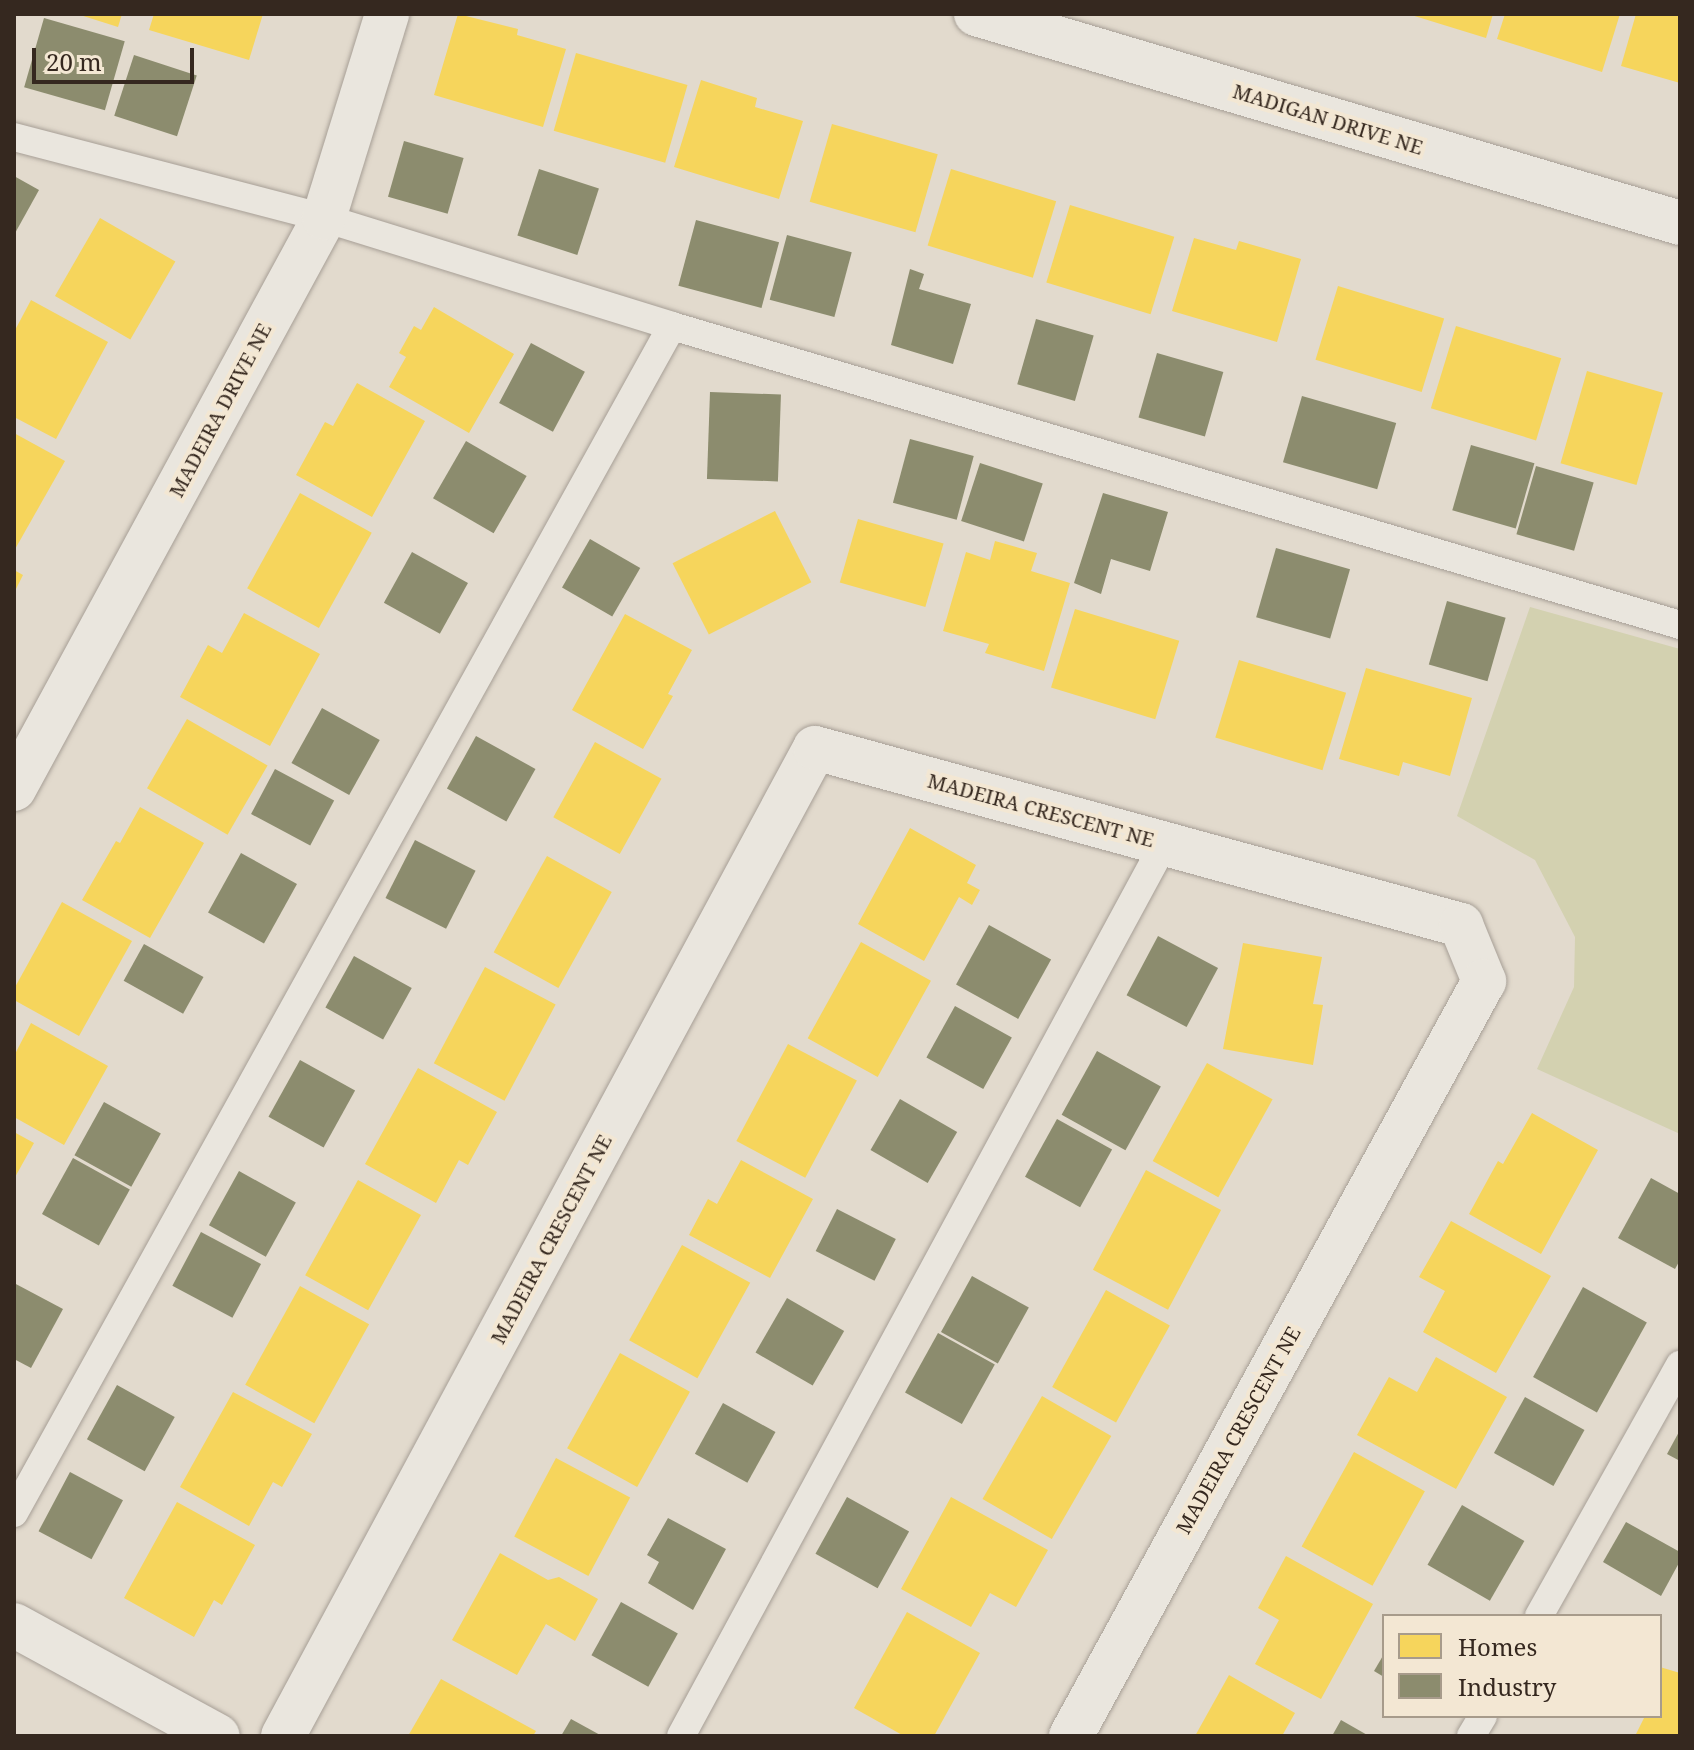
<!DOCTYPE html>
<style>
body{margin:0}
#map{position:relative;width:1694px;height:1750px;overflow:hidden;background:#e2dacd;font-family:"Noto Serif",serif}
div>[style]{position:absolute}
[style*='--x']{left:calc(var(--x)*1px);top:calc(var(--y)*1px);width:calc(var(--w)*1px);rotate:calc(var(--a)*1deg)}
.green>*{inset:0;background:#d3d1b0}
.homes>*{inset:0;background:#f6d55c;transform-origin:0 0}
.industry>*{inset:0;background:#8c8c6e;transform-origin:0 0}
.roads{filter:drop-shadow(0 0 2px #a79f96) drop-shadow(0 0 2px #a79f96)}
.lane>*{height:28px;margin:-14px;padding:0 14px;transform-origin:14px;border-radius:14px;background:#eae6de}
.street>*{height:44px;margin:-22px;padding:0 22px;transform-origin:22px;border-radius:22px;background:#eae6de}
.secondary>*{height:44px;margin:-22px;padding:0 22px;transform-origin:22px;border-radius:22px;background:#eae6de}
span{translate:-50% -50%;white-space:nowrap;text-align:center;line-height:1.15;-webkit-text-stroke:8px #f3e7d3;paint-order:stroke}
.street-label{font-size:20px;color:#35281f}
.frame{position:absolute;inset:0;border:16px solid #35281f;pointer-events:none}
.legend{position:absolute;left:1382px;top:1614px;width:280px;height:104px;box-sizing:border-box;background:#f3e7d3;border:2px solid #a79b8b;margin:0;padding:10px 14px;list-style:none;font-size:24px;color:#35281f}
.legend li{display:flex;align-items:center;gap:16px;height:40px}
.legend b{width:40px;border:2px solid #a79b8b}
.scale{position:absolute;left:32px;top:48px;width:162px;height:36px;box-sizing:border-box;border:4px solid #35281f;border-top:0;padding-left:10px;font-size:24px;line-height:28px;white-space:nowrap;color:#35281f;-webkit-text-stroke:6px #f3e7d3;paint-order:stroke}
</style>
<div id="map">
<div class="green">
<div style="clip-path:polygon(1530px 607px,1680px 649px,1680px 1134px,1537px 1069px,1574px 987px,1575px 937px,1535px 860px,1457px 816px)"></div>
</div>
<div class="homes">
<div style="clip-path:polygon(77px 14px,122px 14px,118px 27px)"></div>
<div style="clip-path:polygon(154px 14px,263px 14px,249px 60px,149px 30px)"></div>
<div style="clip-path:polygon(458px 14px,518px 29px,517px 35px,566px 49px,543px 127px,434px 95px)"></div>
<div style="clip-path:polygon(1408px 14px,1493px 14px,1486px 38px)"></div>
<div style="clip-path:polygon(1505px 14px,1620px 14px,1602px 72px,1497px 39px)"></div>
<div style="clip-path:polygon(1636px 14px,1680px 14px,1680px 83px,1621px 66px)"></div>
<div style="left:576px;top:53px;width:116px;height:81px;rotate:16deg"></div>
<div style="clip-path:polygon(701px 80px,757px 98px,755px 107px,803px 121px,779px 199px,674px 167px)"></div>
<div style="left:832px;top:124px;width:110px;height:81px;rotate:16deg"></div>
<div style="left:951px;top:169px;width:110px;height:80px;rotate:17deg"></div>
<div style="left:1070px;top:205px;width:109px;height:81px;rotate:17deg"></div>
<div style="left:100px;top:218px;width:87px;height:90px;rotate:30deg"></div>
<div style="clip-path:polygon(1194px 238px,1236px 250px,1239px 241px,1301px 259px,1277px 342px,1172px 311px)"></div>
<div style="left:1338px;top:286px;width:111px;height:77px;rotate:17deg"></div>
<div style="clip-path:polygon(31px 300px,108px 342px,56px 439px,14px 417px,14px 332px)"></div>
<div style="clip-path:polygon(434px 307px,514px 354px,469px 433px,389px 387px,406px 357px,399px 353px,414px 326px,421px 330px)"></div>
<div style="left:1456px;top:326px;width:110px;height:86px;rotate:17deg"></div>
<div style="left:1587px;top:371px;width:79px;height:96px;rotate:16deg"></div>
<div style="clip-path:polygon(357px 383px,425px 421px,372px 517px,296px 475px,325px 422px,333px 426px)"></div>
<div style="clip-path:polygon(14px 433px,65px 461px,14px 551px)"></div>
<div style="left:300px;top:493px;width:82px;height:109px;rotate:29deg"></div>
<div style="left:775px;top:511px;width:80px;height:115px;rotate:63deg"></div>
<div style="left:858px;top:519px;width:89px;height:66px;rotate:16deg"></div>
<div style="clip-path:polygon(995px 541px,1037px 553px,1031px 571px,1070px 583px,1044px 671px,985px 653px,989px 644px,943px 631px,966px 552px,990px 560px)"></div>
<div style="clip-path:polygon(14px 570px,23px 575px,14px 593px)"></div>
<div style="left:1075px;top:609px;width:109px;height:82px;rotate:17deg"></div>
<div style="clip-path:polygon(244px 613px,320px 654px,270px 746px,180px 697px,208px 645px,222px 653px)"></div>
<div style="clip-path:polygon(625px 614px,692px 650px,668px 694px,673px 696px,643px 749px,572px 710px)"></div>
<div style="left:1239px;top:660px;width:112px;height:81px;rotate:17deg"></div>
<div style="clip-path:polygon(1366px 668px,1472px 698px,1450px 776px,1403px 762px,1399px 776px,1339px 759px)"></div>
<div style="left:187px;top:719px;width:93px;height:80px;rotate:30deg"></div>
<div style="left:595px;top:742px;width:76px;height:86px;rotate:29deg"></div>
<div style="clip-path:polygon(140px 807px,204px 843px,150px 938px,82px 900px,116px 841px,120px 843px)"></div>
<div style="clip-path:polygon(910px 828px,976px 865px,967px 883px,980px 890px,972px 905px,959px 897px,924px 961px,858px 924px)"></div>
<div style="left:547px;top:856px;width:74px;height:110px;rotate:29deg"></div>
<div style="clip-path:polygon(62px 902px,132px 941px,79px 1036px,14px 1000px,14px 989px)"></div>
<div style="left:861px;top:942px;width:80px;height:110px;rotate:29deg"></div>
<div style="clip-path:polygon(1243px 943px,1322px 957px,1313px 1004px,1323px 1005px,1313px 1065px,1223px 1049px)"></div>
<div style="left:485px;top:967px;width:80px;height:109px;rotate:28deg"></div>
<div style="clip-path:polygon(31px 1023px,108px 1066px,64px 1145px,14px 1117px,14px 1056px)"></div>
<div style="left:788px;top:1044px;width:78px;height:110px;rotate:28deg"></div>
<div style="left:1207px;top:1063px;width:75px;height:112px;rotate:29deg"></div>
<div style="clip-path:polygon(418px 1068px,497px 1112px,468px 1165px,459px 1160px,436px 1203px,365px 1164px)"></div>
<div style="clip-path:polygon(1532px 1113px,1598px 1150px,1541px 1254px,1469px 1214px,1498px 1161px,1503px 1164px)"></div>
<div style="clip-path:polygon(14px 1132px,34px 1143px,14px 1179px)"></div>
<div style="clip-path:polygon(741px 1160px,813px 1199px,770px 1278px,689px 1235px,708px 1199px,717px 1204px)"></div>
<div style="left:1146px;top:1170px;width:85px;height:113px;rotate:28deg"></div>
<div style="left:358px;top:1180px;width:72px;height:109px;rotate:29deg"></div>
<div style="clip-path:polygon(1451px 1221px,1551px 1276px,1496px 1373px,1423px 1332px,1445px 1291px,1419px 1277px)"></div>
<div style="left:682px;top:1245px;width:78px;height:109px;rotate:29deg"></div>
<div style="left:300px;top:1286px;width:79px;height:113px;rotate:29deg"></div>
<div style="left:1106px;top:1290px;width:73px;height:111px;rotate:29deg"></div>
<div style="left:620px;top:1353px;width:80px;height:109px;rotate:29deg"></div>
<div style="clip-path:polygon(1436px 1357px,1507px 1397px,1456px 1489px,1357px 1435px,1389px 1377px,1417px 1392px)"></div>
<div style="clip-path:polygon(233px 1392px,312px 1434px,282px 1487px,273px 1482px,249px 1526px,180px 1487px)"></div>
<div style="left:1042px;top:1396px;width:80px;height:119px;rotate:30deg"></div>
<div style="left:1354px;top:1452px;width:81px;height:108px;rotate:29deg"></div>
<div style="left:556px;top:1458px;width:84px;height:89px;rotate:28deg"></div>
<div style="clip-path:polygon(951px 1497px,1048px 1550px,1016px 1607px,990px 1593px,971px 1627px,901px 1589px)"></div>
<div style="clip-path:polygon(177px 1502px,255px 1545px,222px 1605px,214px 1600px,194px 1637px,124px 1598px)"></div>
<div style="clip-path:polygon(500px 1553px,548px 1580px,559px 1577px,598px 1599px,575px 1641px,546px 1624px,517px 1675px,452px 1640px)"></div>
<div style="clip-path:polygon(1286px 1556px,1373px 1604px,1321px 1699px,1255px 1664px,1279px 1620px,1258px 1608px)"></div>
<div style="clip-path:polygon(907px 1612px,980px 1653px,934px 1736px,904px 1736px,854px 1708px)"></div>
<div style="clip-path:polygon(1660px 1667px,1680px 1673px,1680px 1736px,1635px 1736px,1645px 1716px,1660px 1716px)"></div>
<div style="clip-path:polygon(1229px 1675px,1295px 1713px,1282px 1736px,1195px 1736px)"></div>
<div style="clip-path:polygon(441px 1679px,536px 1731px,533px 1736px,408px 1736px)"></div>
</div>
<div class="industry">
<div style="left:44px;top:18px;width:84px;height:72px;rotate:16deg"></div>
<div style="left:134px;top:55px;width:66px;height:64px;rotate:18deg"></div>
<div style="left:404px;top:141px;width:62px;height:58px;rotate:16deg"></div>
<div style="left:539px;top:169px;width:63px;height:70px;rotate:18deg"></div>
<div style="clip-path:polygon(14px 176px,39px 190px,14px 235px)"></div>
<div style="left:696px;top:220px;width:86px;height:68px;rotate:15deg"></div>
<div style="left:787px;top:235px;width:67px;height:67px;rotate:15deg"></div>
<div style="clip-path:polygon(910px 269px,924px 274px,919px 289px,971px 304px,953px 364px,891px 345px)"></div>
<div style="left:1036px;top:319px;width:60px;height:68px;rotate:16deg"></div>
<div style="left:531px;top:343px;width:61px;height:68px;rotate:28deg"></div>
<div style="left:1157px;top:353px;width:69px;height:67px;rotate:16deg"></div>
<div style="left:710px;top:392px;width:71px;height:87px;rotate:2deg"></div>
<div style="left:1302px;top:396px;width:98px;height:69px;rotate:16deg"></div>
<div style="left:910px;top:439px;width:66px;height:66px;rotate:15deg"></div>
<div style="left:466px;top:441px;width:70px;height:66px;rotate:30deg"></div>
<div style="left:1471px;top:445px;width:66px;height:68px;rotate:16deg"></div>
<div style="left:980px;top:463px;width:66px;height:61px;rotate:18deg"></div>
<div style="left:1536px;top:466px;width:60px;height:71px;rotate:16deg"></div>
<div style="clip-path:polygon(1103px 493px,1168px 512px,1150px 571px,1111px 559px,1101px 594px,1074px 583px)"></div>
<div style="left:590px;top:539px;width:58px;height:56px;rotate:30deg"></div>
<div style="left:1276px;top:548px;width:77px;height:72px;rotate:16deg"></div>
<div style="left:412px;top:552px;width:64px;height:58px;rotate:29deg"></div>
<div style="left:1447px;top:601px;width:61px;height:66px;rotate:16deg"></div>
<div style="left:322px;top:708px;width:66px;height:63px;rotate:29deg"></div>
<div style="left:476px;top:736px;width:68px;height:60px;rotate:29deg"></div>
<div style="left:275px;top:769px;width:67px;height:51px;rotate:28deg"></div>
<div style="left:415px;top:840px;width:68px;height:65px;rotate:27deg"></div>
<div style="left:241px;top:853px;width:64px;height:68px;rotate:29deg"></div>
<div style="left:989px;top:925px;width:71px;height:68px;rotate:29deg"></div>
<div style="left:1158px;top:936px;width:68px;height:67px;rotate:28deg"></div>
<div style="left:144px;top:944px;width:68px;height:42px;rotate:29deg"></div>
<div style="left:354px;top:956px;width:66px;height:59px;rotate:29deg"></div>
<div style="left:955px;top:1006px;width:65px;height:59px;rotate:29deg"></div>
<div style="left:1097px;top:1051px;width:73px;height:73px;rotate:29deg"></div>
<div style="left:300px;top:1060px;width:63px;height:65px;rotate:29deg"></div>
<div style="left:900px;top:1099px;width:66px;height:59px;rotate:30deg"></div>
<div style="left:104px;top:1102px;width:65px;height:61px;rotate:29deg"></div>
<div style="left:1057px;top:1119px;width:63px;height:66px;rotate:29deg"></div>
<div style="left:73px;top:1158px;width:65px;height:64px;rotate:29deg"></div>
<div style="left:239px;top:1171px;width:65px;height:62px;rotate:29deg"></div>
<div style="clip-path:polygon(1651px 1178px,1680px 1194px,1680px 1260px,1675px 1269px,1618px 1238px)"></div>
<div style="left:837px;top:1209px;width:66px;height:47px;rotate:27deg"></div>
<div style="left:201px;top:1232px;width:68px;height:61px;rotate:28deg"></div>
<div style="left:972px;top:1276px;width:65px;height:64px;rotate:29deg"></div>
<div style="clip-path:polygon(14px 1283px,63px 1309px,31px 1368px,14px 1359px)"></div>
<div style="left:1583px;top:1287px;width:73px;height:103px;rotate:29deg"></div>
<div style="left:787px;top:1298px;width:66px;height:63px;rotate:30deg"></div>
<div style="left:938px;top:1333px;width:65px;height:68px;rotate:29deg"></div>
<div style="left:117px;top:1385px;width:66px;height:62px;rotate:29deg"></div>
<div style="left:1525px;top:1397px;width:68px;height:64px;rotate:29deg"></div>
<div style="left:723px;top:1403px;width:60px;height:58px;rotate:29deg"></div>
<div style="clip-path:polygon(1680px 1430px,1680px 1461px,1667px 1454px)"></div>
<div style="left:70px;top:1472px;width:60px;height:67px;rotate:28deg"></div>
<div style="left:847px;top:1497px;width:71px;height:65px;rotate:29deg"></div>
<div style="left:1462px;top:1505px;width:72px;height:69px;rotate:30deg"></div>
<div style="clip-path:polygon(668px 1518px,726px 1549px,693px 1610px,648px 1583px,659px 1562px,647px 1555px)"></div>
<div style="clip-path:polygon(1626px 1522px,1680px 1552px,1680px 1561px,1661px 1596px,1603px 1562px)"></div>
<div style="left:621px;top:1602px;width:65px;height:61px;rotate:29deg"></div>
<div style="clip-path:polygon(1384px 1654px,1384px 1677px,1374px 1671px)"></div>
<div style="clip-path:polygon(571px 1719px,602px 1736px,561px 1736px)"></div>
<div style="clip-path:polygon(1341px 1720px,1369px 1736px,1332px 1736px)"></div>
</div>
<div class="roads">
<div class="lane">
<div style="--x:14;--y:137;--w:320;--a:14.6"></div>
<div style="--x:324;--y:218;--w:364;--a:17.2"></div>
<div style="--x:672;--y:326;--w:1051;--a:16.52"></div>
<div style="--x:14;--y:1513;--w:1357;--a:-61"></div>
<div style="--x:1539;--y:1616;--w:288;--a:-60.7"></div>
<div style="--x:681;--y:1736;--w:1014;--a:-61.57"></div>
<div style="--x:1471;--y:1736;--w:23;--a:-59"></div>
</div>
<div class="street">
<div style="--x:14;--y:789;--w:650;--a:-61.5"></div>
<div style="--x:324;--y:218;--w:214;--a:-72.8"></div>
<div style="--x:14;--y:1625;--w:232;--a:28.6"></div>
<div style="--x:283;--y:1736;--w:1122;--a:-61.7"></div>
<div style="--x:815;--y:748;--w:670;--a:15.32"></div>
<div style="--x:1461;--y:925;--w:61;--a:67.7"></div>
<div style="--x:1484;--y:981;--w:861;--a:118.68"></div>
</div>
<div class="secondary">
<div style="--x:976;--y:14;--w:734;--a:16.53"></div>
</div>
</div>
<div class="street-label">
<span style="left:1328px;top:119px;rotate:17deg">MADIGAN DRIVE NE</span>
<span style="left:220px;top:410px;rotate:-62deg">MADEIRA DRIVE NE</span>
<span style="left:1041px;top:810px;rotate:15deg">MADEIRA CRESCENT NE</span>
<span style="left:551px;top:1239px;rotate:-62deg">MADEIRA CRESCENT NE</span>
<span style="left:1238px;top:1430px;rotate:-61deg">MADEIRA CRESCENT NE</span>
</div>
<div class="frame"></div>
<ul class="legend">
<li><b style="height:22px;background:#f6d55c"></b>Homes</li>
<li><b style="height:22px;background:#8c8c6e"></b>Industry</li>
</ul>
<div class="scale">20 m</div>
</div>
